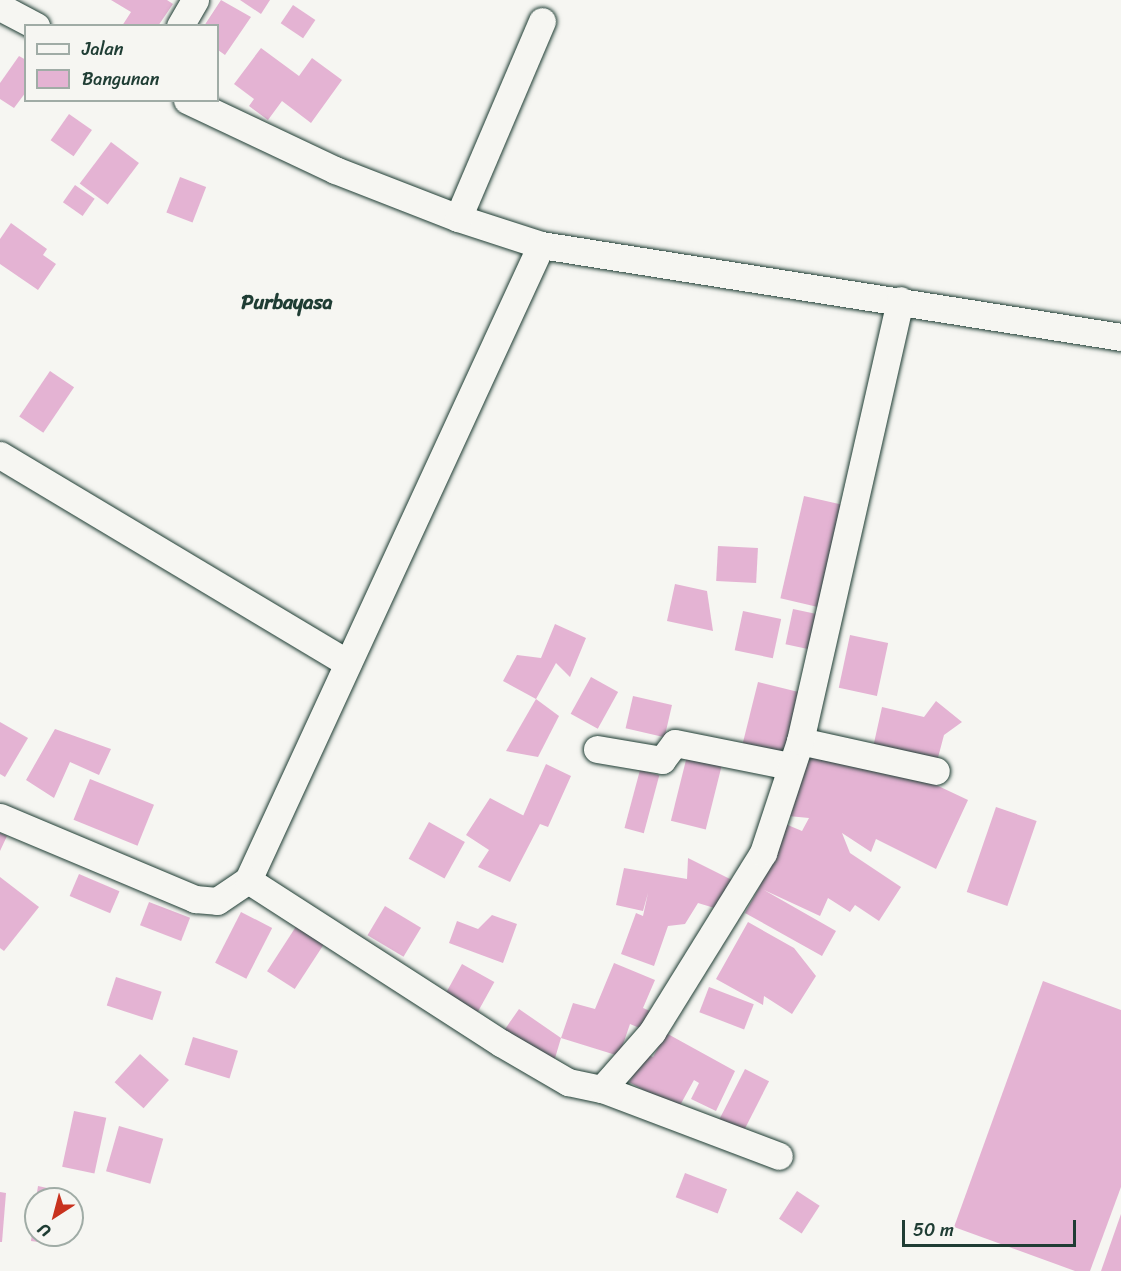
<!DOCTYPE html>
<style>
body{margin:0}
#map{position:relative;width:1121px;height:1271px;overflow:hidden;background:#f6f6f2;font-family:Sriracha,sans-serif}
div>[style]{position:absolute}
[style*='--x']{left:calc(var(--x)*1px);top:calc(var(--y)*1px);width:calc(var(--w)*1px);rotate:calc(var(--a)*1deg)}
.building>*{inset:0;background:#e4b3d3;transform-origin:0 0}
.roads{filter:drop-shadow(0 0 2px #1f3d34) drop-shadow(0 0 2px #1f3d34)}
.minor>*{height:27px;margin:-13.5px;padding:0 13.5px;transform-origin:13.5px;border-radius:13.5px;background:#f6f6f2}
span{translate:-50% -50%;white-space:nowrap;text-align:center;line-height:1.15;-webkit-text-stroke:6px #f6f6f2;paint-order:stroke}
.quarter-label{font-size:20px;color:#1f3d34;font-weight:700}
.legend{position:absolute;left:24px;top:24px;width:195px;height:78px;box-sizing:border-box;background:#f6f6f2;border:2px solid #a0aca6;margin:0;padding:8px 10px;list-style:none;font-size:18px;color:#1f3d34}
.legend li{display:flex;align-items:center;gap:12px;height:30px}
.legend b{width:30px;border:2px solid #a0aca6}
.north{position:absolute;left:24px;top:1187px;width:60px;height:60px;box-sizing:border-box;background:#f6f6f2;border:2px solid #a0aca6;border-radius:50%;rotate:216deg;font-size:16px;font-weight:700;line-height:24px;text-align:center;color:#1f3d34}
.north::after{content:'';display:block;margin:auto;width:21px;height:27px;background:#c8321e;clip-path:polygon(50% 0,100% 100%,50% 72%,0 100%)}
.scale{position:absolute;left:902px;top:1220px;width:174px;height:27px;box-sizing:border-box;border:3px solid #1f3d34;border-top:0;padding-left:8px;font-size:18px;line-height:21px;white-space:nowrap;color:#1f3d34;-webkit-text-stroke:4px #f6f6f2;paint-order:stroke}
</style>
<div id="map">
<div class="building">
<div style="clip-path:polygon(111px 0,167px 0,173px 4px,158px 26px,122px 26px,131px 12px)"></div>
<div style="clip-path:polygon(221px 0,251px 17px,225px 55px,218px 50px,218px 26px,204px 26px)"></div>
<div style="clip-path:polygon(240px 0,270px 0,261px 14px)"></div>
<div style="left:293px;top:5px;width:27px;height:22px;rotate:34deg"></div>
<div style="clip-path:polygon(261px 48px,299px 76px,312px 58px,342px 80px,311px 123px,282px 101px,268px 120px,249px 106px,254px 99px,234px 84px)"></div>
<div style="clip-path:polygon(19px 56px,26px 60px,26px 92px,14px 108px,0 99px,0 83px)"></div>
<div style="left:69px;top:114px;width:28px;height:32px;rotate:35deg"></div>
<div style="left:111px;top:142px;width:35px;height:52px;rotate:37deg"></div>
<div style="left:180px;top:177px;width:28px;height:38px;rotate:21deg"></div>
<div style="left:75px;top:185px;width:24px;height:21px;rotate:35deg"></div>
<div style="clip-path:polygon(11px 223px,47px 249px,43px 255px,56px 264px,38px 290px,0 264px,0 239px)"></div>
<div style="left:50px;top:371px;width:29px;height:55px;rotate:34deg"></div>
<div style="left:804px;top:496px;width:45px;height:105px;rotate:13deg"></div>
<div style="left:718px;top:546px;width:40px;height:35px;rotate:3deg"></div>
<div style="clip-path:polygon(675px 584px,707px 591px,713px 631px,667px 621px)"></div>
<div style="left:793px;top:609px;width:30px;height:36px;rotate:12deg"></div>
<div style="left:743px;top:611px;width:39px;height:40px;rotate:12deg"></div>
<div style="clip-path:polygon(555px 624px,586px 638px,570px 677px,556px 663px,536px 699px,503px 681px,517px 655px,541px 658px)"></div>
<div style="left:850px;top:635px;width:39px;height:54px;rotate:12deg"></div>
<div style="left:591px;top:677px;width:31px;height:42px;rotate:29deg"></div>
<div style="left:758px;top:682px;width:49px;height:70px;rotate:14deg"></div>
<div style="left:633px;top:696px;width:40px;height:33px;rotate:13deg"></div>
<div style="clip-path:polygon(536px 699px,559px 716px,538px 757px,506px 751px)"></div>
<div style="clip-path:polygon(936px 701px,962px 722px,944px 735px,935px 769px,872px 752px,882px 707px,924px 717px)"></div>
<div style="clip-path:polygon(0 722px,28px 738px,5px 777px,0 774px)"></div>
<div style="clip-path:polygon(55px 729px,111px 749px,99px 775px,70px 762px,54px 798px,26px 780px)"></div>
<div style="clip-path:polygon(801px 744px,900px 768px,968px 800px,936px 869px,876px 839px,871px 852px,842px 833px,850px 853px,901px 887px,879px 921px,855px 905px,850px 912px,828px 898px,820px 916px,764px 890px,836px 931px,822px 956px,745px 913px,759px 888px,783px 823px,802px 831px,809px 818px,778px 815px)"></div>
<div style="left:689px;top:748px;width:36px;height:75px;rotate:14deg"></div>
<div style="clip-path:polygon(546px 764px,571px 776px,548px 827px,540px 824px,510px 882px,478px 867px,489px 850px,466px 835px,490px 798px,532px 820px,523px 816px)"></div>
<div style="left:640px;top:770px;width:20px;height:60px;rotate:15deg"></div>
<div style="left:90px;top:779px;width:69px;height:44px;rotate:22deg"></div>
<div style="left:996px;top:807px;width:43px;height:90px;rotate:19deg"></div>
<div style="left:429px;top:822px;width:41px;height:42px;rotate:29deg"></div>
<div style="clip-path:polygon(0 833px,7px 836px,0 851px)"></div>
<div style="clip-path:polygon(688px 858px,738px 883px,721px 910px,698px 903px,685px 924px,668px 926px,654px 966px,621px 954px,636px 913px,643px 916px,648px 893px,643px 911px,616px 905px,624px 868px,687px 879px)"></div>
<div style="left:79px;top:874px;width:44px;height:24px;rotate:23deg"></div>
<div style="clip-path:polygon(0 877px,39px 907px,4px 951px,0 948px)"></div>
<div style="left:149px;top:902px;width:44px;height:25px;rotate:21deg"></div>
<div style="left:385px;top:906px;width:42px;height:34px;rotate:31deg"></div>
<div style="left:241px;top:912px;width:35px;height:57px;rotate:27deg"></div>
<div style="clip-path:polygon(492px 915px,517px 924px,503px 963px,449px 943px,457px 921px,478px 929px)"></div>
<div style="clip-path:polygon(748px 922px,794px 948px,816px 976px,792px 1014px,764px 996px,763px 1005px,716px 979px)"></div>
<div style="left:297px;top:925px;width:33px;height:55px;rotate:33deg"></div>
<div style="clip-path:polygon(614px 963px,655px 980px,643px 1008px,657px 1014px,649px 1032px,630px 1024px,619px 1056px,561px 1038px,553px 1065px,503px 1032px,519px 1009px,561px 1038px,573px 1003px,595px 1009px)"></div>
<div style="left:462px;top:964px;width:37px;height:34px;rotate:29deg"></div>
<div style="left:116px;top:977px;width:48px;height:30px;rotate:18deg"></div>
<div style="clip-path:polygon(1043px 981px,1121px 1010px,1121px 1187px,1090px 1271px,1075px 1271px,954px 1227px)"></div>
<div style="left:709px;top:987px;width:48px;height:27px;rotate:21deg"></div>
<div style="clip-path:polygon(666px 1033px,735px 1071px,716px 1111px,691px 1099px,699px 1083px,694px 1080px,678px 1109px,629px 1082px,645px 1054px,653px 1057px)"></div>
<div style="left:193px;top:1037px;width:47px;height:29px;rotate:17deg"></div>
<div style="left:140px;top:1054px;width:39px;height:38px;rotate:42deg"></div>
<div style="left:745px;top:1069px;width:27px;height:62px;rotate:27deg"></div>
<div style="left:74px;top:1111px;width:33px;height:57px;rotate:12deg"></div>
<div style="left:119px;top:1126px;width:46px;height:47px;rotate:16deg"></div>
<div style="left:685px;top:1173px;width:45px;height:26px;rotate:21deg"></div>
<div style="clip-path:polygon(38px 1186px,66px 1192px,66px 1199px,36px 1199px)"></div>
<div style="left:797px;top:1191px;width:27px;height:33px;rotate:33deg"></div>
<div style="clip-path:polygon(0 1192px,6px 1193px,2px 1242px,0 1242px)"></div>
<div style="clip-path:polygon(35px 1213px,36px 1235px,62px 1235px,62px 1245px,31px 1241px)"></div>
<div style="clip-path:polygon(1121px 1214px,1121px 1271px,1101px 1271px)"></div>
</div>
<div class="roads">
<div class="minor">
<div style="--x:0;--y:7;--w:41;--a:27.8"></div>
<div style="--x:180;--y:26;--w:30;--a:-60"></div>
<div style="--x:187;--y:100;--w:164;--a:25.3"></div>
<div style="--x:335;--y:170;--w:132;--a:21.3"></div>
<div style="--x:458;--y:218;--w:87;--a:18"></div>
<div style="--x:541;--y:245;--w:587;--a:9.01"></div>
<div style="--x:458;--y:218;--w:214;--a:-66.9"></div>
<div style="--x:0;--y:455;--w:405;--a:30.9"></div>
<div style="--x:800;--y:741;--w:139;--a:12.4"></div>
<div style="--x:597;--y:749;--w:66;--a:9.6"></div>
<div style="--x:662;--y:760;--w:21;--a:-53"></div>
<div style="--x:675;--y:743;--w:117;--a:11.3"></div>
<div style="--x:0;--y:817;--w:212;--a:22.8"></div>
<div style="--x:195;--y:899;--w:22;--a:5"></div>
<div style="--x:217;--y:901;--w:37;--a:-34"></div>
<div style="--x:248;--y:880;--w:699;--a:-65.23"></div>
<div style="--x:248;--y:880;--w:301;--a:32.8"></div>
<div style="--x:501;--y:1043;--w:78;--a:30.2"></div>
<div style="--x:568;--y:1082;--w:35;--a:12"></div>
<div style="--x:602;--y:1089;--w:76;--a:-48.7"></div>
<div style="--x:652;--y:1032;--w:211;--a:-58.2"></div>
<div style="--x:763;--y:853;--w:118;--a:-71.7"></div>
<div style="--x:800;--y:741;--w:452;--a:-77.2"></div>
<div style="--x:602;--y:1089;--w:189;--a:20.7"></div>
</div>
</div>
<div class="quarter-label">
<span style="left:287px;top:302px">Purbayasa</span>
</div>
<ul class="legend">
<li><b style="height:8px;background:#f6f6f2"></b>Jalan</li>
<li><b style="height:16px;background:#e4b3d3"></b>Bangunan</li>
</ul>
<div class="north">U</div>
<div class="scale">50 m</div>
</div>
